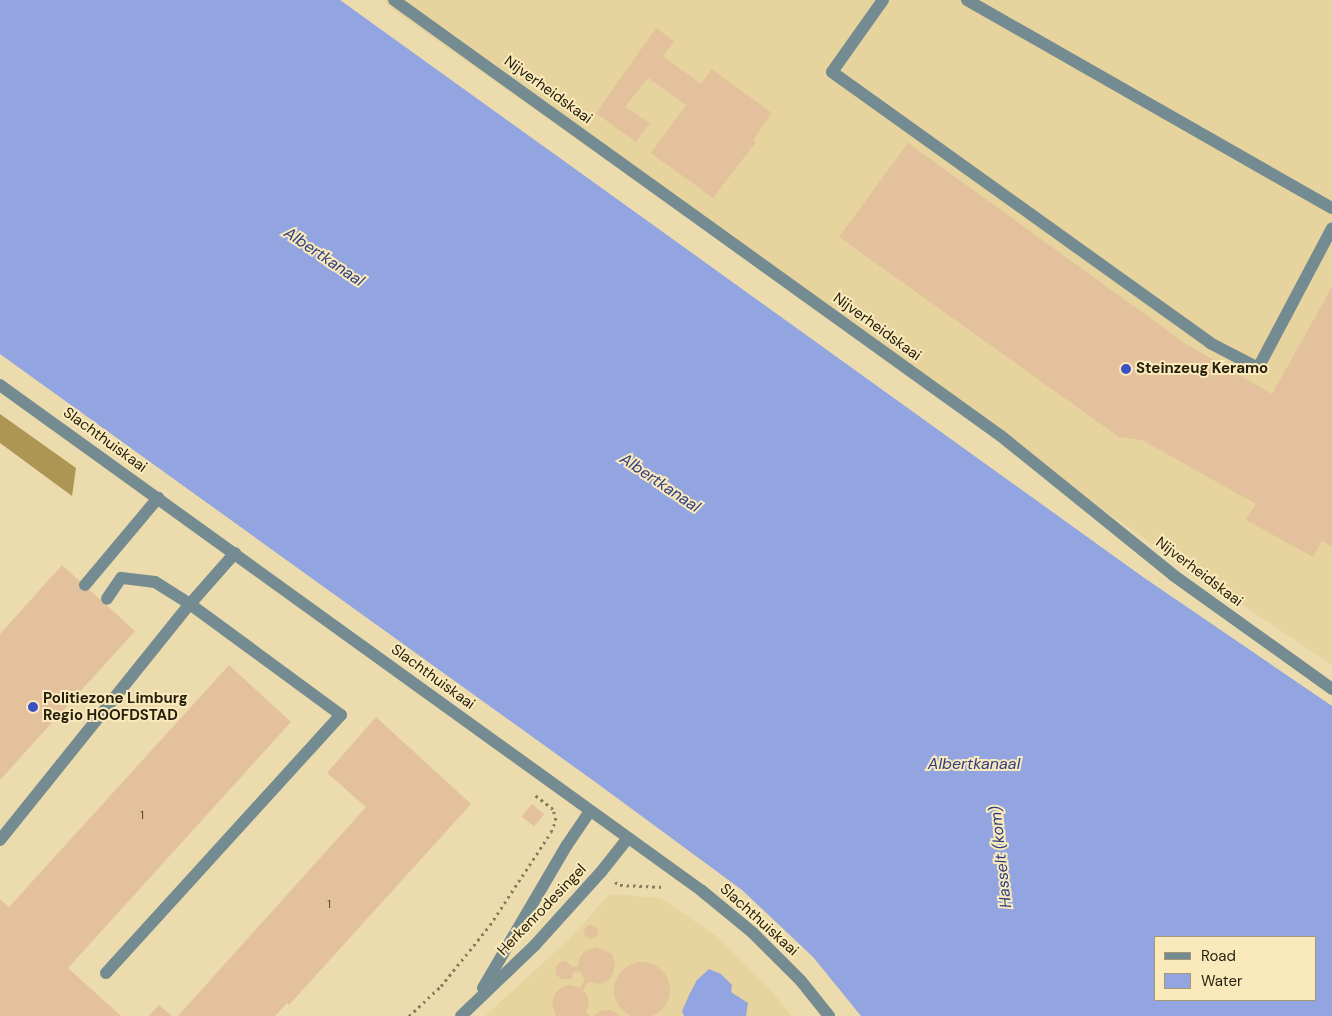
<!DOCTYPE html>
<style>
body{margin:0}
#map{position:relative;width:1332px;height:1016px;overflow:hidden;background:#ecdcad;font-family:"DM Sans",sans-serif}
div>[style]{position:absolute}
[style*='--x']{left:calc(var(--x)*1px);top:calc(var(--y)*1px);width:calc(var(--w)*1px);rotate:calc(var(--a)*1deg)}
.built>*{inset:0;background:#e6d39d}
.forest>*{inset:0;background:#ad9653}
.water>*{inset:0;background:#92a5e1}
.building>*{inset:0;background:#e3c19c;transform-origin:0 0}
.round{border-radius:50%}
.path>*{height:3px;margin-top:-1.5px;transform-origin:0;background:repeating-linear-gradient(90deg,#887d5c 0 2.5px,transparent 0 6.5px)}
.minor>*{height:12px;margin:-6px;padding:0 6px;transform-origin:6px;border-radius:6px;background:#748c91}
.dots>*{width:14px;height:14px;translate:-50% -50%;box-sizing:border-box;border:2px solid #fae9ba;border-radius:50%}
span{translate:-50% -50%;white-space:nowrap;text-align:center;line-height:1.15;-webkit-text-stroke:4px #fae9ba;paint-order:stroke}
.number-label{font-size:12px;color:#544730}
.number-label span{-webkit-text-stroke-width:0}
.street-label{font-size:15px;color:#241e0c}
.poi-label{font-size:15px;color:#241e0c;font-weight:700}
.left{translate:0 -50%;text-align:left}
.water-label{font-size:16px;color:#2e3e86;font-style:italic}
.legend{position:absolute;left:1154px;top:936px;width:162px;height:65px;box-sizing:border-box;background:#fae9ba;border:1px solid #a49874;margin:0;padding:6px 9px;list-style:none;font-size:15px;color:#241e0c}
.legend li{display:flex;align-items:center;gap:10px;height:25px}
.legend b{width:25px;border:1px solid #a49874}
</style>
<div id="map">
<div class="built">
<div style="clip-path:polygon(384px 0,1332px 0,1332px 665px,1146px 540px,389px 7px)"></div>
<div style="clip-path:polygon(610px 894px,661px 898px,719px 938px,768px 987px,792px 1016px,485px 1016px,568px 940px)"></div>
</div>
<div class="forest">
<div style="clip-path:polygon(0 414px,76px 468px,72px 496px,0 443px)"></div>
</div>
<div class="water">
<div style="clip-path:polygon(evenodd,0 0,340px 0,1143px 577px,1332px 706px,1332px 1016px,861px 1016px,813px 957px,742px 890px,598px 784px,0 354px,0 0,1316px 937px,1316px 1000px,1156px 1000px,1156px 937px,1316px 937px)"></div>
<div style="clip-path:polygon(709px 969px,721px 974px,732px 985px,731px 992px,748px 1003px,746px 1016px,684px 1016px,682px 1011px,690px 993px,697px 980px)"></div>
</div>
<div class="building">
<div style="clip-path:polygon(656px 28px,674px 41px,663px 56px,701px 84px,712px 69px,772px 113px,753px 140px,756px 142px,713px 198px,651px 153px,686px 105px,648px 78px,625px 107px,650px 123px,636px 142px,596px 113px)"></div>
<div style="clip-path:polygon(908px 143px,1186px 344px,1272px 394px,1332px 287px,1332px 547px,1322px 541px,1313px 557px,1246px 520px,1256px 504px,1142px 440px,1119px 437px,839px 237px)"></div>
<div style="clip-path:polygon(62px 565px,135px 631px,0 780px,0 634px)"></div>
<div style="clip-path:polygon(229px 665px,291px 722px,68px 968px,121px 1016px,0 1016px,0 899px,9px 907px)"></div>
<div style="clip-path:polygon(376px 717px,471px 804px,289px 1005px,287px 1003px,275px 1016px,178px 1016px,366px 807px,327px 773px)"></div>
<div style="left:532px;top:804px;width:16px;height:16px;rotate:40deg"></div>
<div class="round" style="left:584px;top:925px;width:14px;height:14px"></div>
<div style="clip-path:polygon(597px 947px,612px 954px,615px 965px,613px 974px,608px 980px,601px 984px,588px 982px,583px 990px,587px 995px,589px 1003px,586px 1013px,591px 1016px,556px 1016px,552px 1003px,556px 992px,562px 987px,570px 985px,580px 988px,585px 980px,580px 972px,574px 971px,571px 979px,561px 979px,556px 974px,556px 966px,560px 962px,565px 961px,573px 967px,578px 966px,580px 957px,585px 951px)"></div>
<div class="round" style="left:614px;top:962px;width:56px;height:56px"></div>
<div style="clip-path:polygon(159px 1005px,172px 1016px,149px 1016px)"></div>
<div style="clip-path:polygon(603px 1010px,611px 1010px,621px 1016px,593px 1016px)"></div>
</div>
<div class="path">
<div style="--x:615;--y:882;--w:6;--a:31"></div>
<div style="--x:620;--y:885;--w:45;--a:2.5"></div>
<div style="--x:409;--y:1016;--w:44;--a:-43.2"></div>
<div style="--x:441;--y:986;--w:78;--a:-51.2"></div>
<div style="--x:490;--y:925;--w:111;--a:-56.7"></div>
<div style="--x:551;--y:832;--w:13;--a:-67"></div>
<div style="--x:556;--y:820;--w:11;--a:-105"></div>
<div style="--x:553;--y:809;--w:24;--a:-142"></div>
</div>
<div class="minor">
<div style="--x:394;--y:0;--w:747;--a:35.69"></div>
<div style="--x:1001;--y:436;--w:221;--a:38.9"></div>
<div style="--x:1173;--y:575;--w:196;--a:35.6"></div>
<div style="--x:883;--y:0;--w:88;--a:125.3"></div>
<div style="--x:832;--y:72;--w:465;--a:35.6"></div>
<div style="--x:1210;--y:343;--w:54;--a:27.5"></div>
<div style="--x:1258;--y:368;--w:158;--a:-62.1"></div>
<div style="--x:967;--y:0;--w:420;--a:29.7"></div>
<div style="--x:0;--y:385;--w:865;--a:35.78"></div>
<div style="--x:702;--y:891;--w:66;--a:39.5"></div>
<div style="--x:753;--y:933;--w:68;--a:45"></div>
<div style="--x:801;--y:981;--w:45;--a:51.3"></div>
<div style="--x:85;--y:585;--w:114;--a:-50"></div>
<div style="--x:0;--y:840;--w:303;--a:-51.2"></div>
<div style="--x:190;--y:604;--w:41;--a:-147.8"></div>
<div style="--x:155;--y:582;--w:34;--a:-173"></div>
<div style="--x:121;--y:578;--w:25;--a:124"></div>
<div style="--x:106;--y:973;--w:349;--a:-47.7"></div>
<div style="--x:341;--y:715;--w:187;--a:-143.7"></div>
<div style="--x:190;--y:604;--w:68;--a:-48.6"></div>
<div style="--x:483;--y:988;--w:166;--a:-59.6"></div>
<div style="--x:567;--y:845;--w:41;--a:-55.9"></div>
<div style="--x:461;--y:1016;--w:103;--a:-43.8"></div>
<div style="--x:535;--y:945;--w:98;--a:-47.9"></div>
<div style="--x:601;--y:872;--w:43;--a:-51.5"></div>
</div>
<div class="dots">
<div style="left:1126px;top:369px;background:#3c52c4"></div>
<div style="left:33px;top:707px;background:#3c52c4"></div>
</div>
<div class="number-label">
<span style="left:142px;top:816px">1</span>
<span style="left:329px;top:905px">1</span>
</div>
<div class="street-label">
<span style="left:548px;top:90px;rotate:36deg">Nijverheidskaai</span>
<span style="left:877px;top:327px;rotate:36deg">Nijverheidskaai</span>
<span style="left:105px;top:440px;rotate:36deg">Slachthuiskaai</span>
<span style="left:1199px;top:572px;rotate:37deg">Nijverheidskaai</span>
<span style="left:433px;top:677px;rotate:36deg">Slachthuiskaai</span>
<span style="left:542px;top:910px;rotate:-46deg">Herkenrodesingel</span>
<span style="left:759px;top:920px;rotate:42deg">Slachthuiskaai</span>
</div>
<div class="poi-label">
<span class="left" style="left:1136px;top:369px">Steinzeug Keramo</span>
<span class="left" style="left:43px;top:707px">Politiezone Limburg<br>Regio HOOFDSTAD</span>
</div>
<div class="water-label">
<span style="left:324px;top:257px;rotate:34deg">Albertkanaal</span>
<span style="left:660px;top:483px;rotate:34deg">Albertkanaal</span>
<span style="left:974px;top:764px">Albertkanaal</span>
<span style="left:1001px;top:857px;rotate:-96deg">Hasselt (kom)</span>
</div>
<ul class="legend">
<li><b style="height:6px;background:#748c91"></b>Road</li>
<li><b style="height:14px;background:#92a5e1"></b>Water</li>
</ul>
</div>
